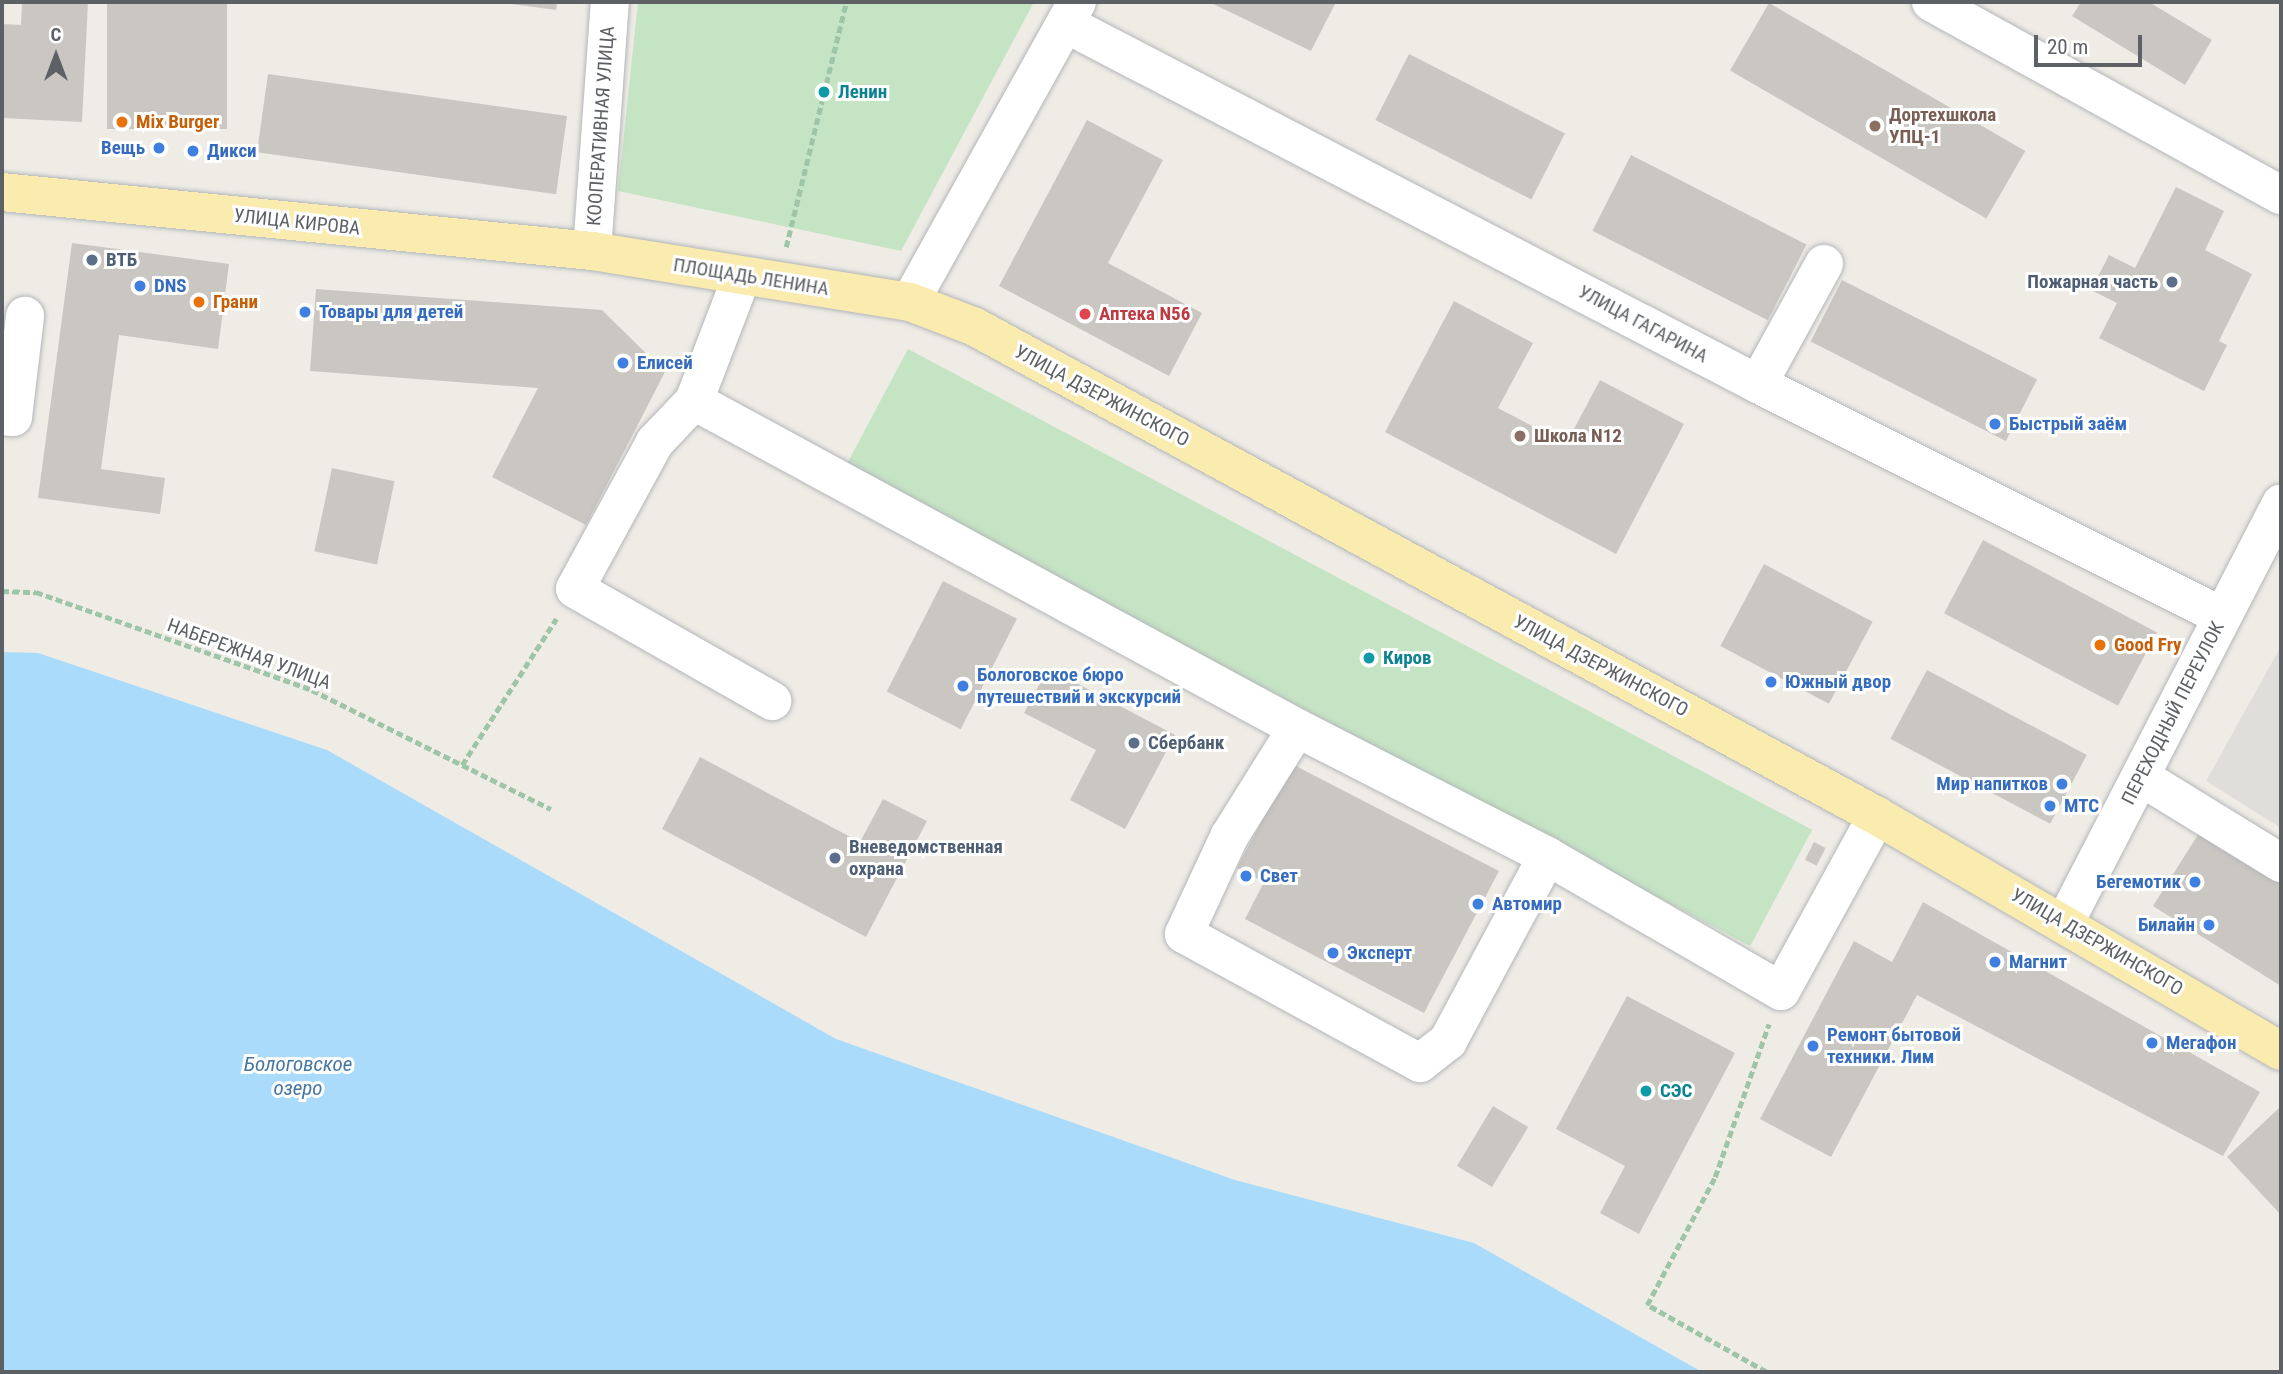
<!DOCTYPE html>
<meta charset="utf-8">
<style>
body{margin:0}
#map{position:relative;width:2283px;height:1374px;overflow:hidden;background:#efece6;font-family:"Roboto Condensed",sans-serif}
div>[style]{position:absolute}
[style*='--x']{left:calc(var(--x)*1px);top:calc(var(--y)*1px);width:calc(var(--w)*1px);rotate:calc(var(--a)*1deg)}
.industrial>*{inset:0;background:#e0deda}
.green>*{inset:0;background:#c5e4c4;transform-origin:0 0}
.water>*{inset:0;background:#abdbfa}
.building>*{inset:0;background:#cac7c2;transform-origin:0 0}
.path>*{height:4.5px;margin-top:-2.25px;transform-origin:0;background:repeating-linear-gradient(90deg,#9ec5a7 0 7px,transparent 0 10.5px)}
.roads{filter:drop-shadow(0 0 2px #b3b6b9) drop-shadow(0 0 2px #b3b6b9)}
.minor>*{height:38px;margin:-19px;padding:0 19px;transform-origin:19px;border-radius:19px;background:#fff}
.major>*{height:38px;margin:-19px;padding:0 19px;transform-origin:19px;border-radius:19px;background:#faebaf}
.dots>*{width:19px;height:19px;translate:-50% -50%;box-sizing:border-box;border:4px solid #fff;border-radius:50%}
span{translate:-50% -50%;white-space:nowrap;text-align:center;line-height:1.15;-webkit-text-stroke:6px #fff;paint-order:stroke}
.culture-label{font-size:19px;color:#0d838f;font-weight:700}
.left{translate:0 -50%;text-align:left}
.education-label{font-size:19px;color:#785e54;font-weight:700}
.food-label{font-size:19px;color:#c56008;font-weight:700}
.street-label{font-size:19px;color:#5d6165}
.shop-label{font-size:19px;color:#366cbe;font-weight:700}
.right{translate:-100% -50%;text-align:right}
.service-label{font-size:19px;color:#4e5e75;font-weight:700}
.health-label{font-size:19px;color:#be3a42;font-weight:700}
.water-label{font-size:21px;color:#4576a2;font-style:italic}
.frame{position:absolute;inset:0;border:4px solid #5d6165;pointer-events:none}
.north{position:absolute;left:21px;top:21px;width:70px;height:70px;-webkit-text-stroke:5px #fff;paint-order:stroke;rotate:0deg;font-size:19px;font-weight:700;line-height:28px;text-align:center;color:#5d6165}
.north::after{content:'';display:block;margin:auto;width:24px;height:32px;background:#5d6165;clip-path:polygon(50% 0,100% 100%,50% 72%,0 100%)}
.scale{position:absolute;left:2034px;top:35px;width:108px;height:32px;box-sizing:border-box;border:4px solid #5d6165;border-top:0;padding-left:9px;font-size:21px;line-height:24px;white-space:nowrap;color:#5d6165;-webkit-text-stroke:5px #fff;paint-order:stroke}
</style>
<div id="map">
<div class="industrial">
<div style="clip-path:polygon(2281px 646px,2281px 828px,2206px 781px)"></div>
</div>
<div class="green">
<div style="clip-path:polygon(638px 2px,1034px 2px,901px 251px,618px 191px)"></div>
<div style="left:908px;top:349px;width:1024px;height:132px;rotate:28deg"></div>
</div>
<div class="water">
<div style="clip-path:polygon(2px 652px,38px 653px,327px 750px,836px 1039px,1235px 1180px,1474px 1243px,1702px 1372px,2px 1372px)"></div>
</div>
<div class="building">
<div style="clip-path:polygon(22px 2px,88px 2px,82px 122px,2px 118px,2px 24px,21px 25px)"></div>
<div style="left:107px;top:2px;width:120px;height:127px"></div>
<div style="clip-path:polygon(498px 2px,557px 2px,556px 10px)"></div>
<div style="clip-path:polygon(1209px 2px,1336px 2px,1311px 51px)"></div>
<div style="clip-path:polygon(2081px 2px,2149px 2px,2212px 40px,2185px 85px,2072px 16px)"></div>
<div style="left:1769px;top:3px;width:296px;height:78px;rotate:30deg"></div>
<div style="left:1409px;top:54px;width:175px;height:74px;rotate:27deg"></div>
<div style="left:268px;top:74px;width:302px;height:79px;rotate:8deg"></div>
<div style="clip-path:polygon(1087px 120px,1163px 160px,1108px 263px,1202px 313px,1169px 376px,999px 286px)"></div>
<div style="left:1631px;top:155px;width:197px;height:85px;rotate:27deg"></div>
<div style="clip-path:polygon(2176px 187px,2224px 211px,2205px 250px,2252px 274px,2219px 341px,2227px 345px,2204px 391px,2099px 338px,2117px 303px,2091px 290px,2109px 255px,2135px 268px)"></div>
<div style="clip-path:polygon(72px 243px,229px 264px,218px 349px,119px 335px,101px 469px,165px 478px,160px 514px,38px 498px)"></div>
<div style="left:1842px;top:280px;width:219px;height:69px;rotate:27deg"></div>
<div style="clip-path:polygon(316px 289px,602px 310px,665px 372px,586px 525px,492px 477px,538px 388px,310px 371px)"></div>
<div style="clip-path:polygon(1454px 301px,1533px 343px,1498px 408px,1566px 444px,1600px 380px,1684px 424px,1616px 554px,1385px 432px)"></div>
<div style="left:332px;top:468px;width:64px;height:85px;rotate:12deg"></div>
<div style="left:1983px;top:540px;width:197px;height:83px;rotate:28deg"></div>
<div style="left:1764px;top:564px;width:123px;height:93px;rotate:28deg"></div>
<div style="left:943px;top:581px;width:83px;height:124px;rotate:27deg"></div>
<div style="clip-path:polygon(1048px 668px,1175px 735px,1125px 829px,1070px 800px,1096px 750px,1024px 713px)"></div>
<div style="left:1927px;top:670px;width:181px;height:78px;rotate:28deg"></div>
<div style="clip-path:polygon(700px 757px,860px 842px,883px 799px,927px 821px,866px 937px,662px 829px)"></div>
<div style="clip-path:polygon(1292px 764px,1499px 871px,1424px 1013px,1245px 919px,1264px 882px,1237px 868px)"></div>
<div style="clip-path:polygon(2199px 833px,2281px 884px,2281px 986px,2153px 906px)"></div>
<div style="left:1814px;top:842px;width:13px;height:20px;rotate:27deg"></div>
<div style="clip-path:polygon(1923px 902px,2260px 1092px,2223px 1156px,1917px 995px,1831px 1157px,1760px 1119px,1854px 941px,1892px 962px)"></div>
<div style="clip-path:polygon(1627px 996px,1735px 1053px,1639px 1234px,1600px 1213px,1625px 1166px,1556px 1129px)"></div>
<div style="left:1493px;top:1106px;width:41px;height:70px;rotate:31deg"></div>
<div style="clip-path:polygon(2279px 1108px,2281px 1111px,2281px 1215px,2227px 1157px)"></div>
</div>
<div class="path">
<div style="--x:786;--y:247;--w:252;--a:-76.2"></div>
<div style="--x:2;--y:591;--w:34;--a:2"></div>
<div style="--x:36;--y:592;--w:293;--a:19.5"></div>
<div style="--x:312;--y:690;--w:267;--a:26.5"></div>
<div style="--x:462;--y:765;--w:174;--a:-57.2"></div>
<div style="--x:1766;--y:1372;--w:137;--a:-150.6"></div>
<div style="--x:1647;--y:1305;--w:145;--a:-62"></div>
<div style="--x:1715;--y:1177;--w:162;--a:-70.6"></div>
</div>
<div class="roads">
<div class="minor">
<div style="--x:1931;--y:2;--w:400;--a:28.9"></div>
<div style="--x:1068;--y:25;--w:778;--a:27.49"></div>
<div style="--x:1758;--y:384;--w:518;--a:26.61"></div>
<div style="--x:592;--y:251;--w:250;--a:-85.9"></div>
<div style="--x:742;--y:276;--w:134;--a:111"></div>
<div style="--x:694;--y:401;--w:686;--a:28.47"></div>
<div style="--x:1297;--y:728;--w:281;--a:27.1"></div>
<div style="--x:1547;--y:856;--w:270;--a:30"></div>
<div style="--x:1781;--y:991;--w:200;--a:-61.3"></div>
<div style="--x:910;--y:302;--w:343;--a:-60.9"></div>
<div style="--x:1758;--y:384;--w:137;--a:-61.2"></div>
<div style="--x:694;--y:401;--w:57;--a:133.6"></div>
<div style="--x:655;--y:442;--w:167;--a:118.6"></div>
<div style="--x:575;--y:589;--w:227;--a:29.6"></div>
<div style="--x:2;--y:416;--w:11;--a:5"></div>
<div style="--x:13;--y:417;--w:102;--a:-83.2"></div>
<div style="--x:1297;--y:728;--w:128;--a:122"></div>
<div style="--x:1229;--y:837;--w:107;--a:114.9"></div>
<div style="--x:1184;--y:934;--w:269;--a:28.7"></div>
<div style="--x:1420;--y:1063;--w:36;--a:-38"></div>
<div style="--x:1448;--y:1041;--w:210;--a:-61.8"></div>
<div style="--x:2141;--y:777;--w:164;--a:31.6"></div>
<div style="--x:2065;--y:922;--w:471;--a:-62.7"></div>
</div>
<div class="major">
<div style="--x:2;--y:192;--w:593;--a:5.71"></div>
<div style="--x:592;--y:251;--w:322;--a:9.1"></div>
<div style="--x:910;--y:302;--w:70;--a:21"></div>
<div style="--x:975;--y:327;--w:1026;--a:28.46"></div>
<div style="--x:1877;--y:816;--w:467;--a:30.2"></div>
</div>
</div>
<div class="dots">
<div style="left:824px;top:92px;background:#0f9aa8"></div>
<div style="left:122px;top:122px;background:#e8710a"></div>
<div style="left:1875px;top:126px;background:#8d6e63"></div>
<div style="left:159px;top:148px;background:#3f7fe0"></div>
<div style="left:193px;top:151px;background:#3f7fe0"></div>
<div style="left:92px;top:260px;background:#5c6f8a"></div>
<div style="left:2172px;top:282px;background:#5c6f8a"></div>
<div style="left:140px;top:286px;background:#3f7fe0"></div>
<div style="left:199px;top:302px;background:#e8710a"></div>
<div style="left:305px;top:312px;background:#3f7fe0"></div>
<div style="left:1085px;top:314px;background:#e0444e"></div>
<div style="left:623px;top:363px;background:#3f7fe0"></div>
<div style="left:1995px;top:424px;background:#3f7fe0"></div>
<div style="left:1520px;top:436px;background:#8d6e63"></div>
<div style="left:2100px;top:645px;background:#e8710a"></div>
<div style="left:1369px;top:658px;background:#0f9aa8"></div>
<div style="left:1771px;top:682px;background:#3f7fe0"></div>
<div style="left:963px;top:686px;background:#3f7fe0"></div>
<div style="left:1134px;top:743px;background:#5c6f8a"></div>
<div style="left:2062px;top:784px;background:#3f7fe0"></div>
<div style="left:2050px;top:806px;background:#3f7fe0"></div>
<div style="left:835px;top:858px;background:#5c6f8a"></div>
<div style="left:1246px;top:876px;background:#3f7fe0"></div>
<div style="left:2195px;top:882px;background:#3f7fe0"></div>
<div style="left:1478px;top:904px;background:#3f7fe0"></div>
<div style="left:2209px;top:925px;background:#3f7fe0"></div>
<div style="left:1333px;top:953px;background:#3f7fe0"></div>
<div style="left:1995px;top:962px;background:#3f7fe0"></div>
<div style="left:2152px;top:1043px;background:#3f7fe0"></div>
<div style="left:1813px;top:1046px;background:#3f7fe0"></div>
<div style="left:1646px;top:1091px;background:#0f9aa8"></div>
</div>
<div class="culture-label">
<span class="left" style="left:838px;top:92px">Ленин</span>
<span class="left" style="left:1383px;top:658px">Киров</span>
<span class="left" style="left:1660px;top:1091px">СЭС</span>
</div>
<div class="education-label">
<span class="left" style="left:1889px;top:126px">Дортехшкола<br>УПЦ-1</span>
<span class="left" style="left:1534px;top:436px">Школа N12</span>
</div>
<div class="food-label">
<span class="left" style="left:136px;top:122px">Mix Burger</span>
<span class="left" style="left:213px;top:302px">Грани</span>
<span class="left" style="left:2114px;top:645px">Good Fry</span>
</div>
<div class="street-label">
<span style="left:601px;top:126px;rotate:-86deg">КООПЕРАТИВНАЯ УЛИЦА</span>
<span style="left:297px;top:222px;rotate:6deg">УЛИЦА КИРОВА</span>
<span style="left:751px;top:277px;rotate:9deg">ПЛОЩАДЬ ЛЕНИНА</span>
<span style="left:1643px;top:324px;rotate:28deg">УЛИЦА ГАГАРИНА</span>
<span style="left:1102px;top:396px;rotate:28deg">УЛИЦА ДЗЕРЖИНСКОГО</span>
<span style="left:249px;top:654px;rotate:20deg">НАБЕРЕЖНАЯ УЛИЦА</span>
<span style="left:1601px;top:666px;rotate:28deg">УЛИЦА ДЗЕРЖИНСКОГО</span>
<span style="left:2173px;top:713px;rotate:-63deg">ПЕРЕХОДНЫЙ ПЕРЕУЛОК</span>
<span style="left:2097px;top:942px;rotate:30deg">УЛИЦА ДЗЕРЖИНСКОГО</span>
</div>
<div class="shop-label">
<span class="right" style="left:145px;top:148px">Вещь</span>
<span class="left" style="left:207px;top:151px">Дикси</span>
<span class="left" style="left:154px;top:286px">DNS</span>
<span class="left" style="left:319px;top:312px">Товары для детей</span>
<span class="left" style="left:637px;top:363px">Елисей</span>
<span class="left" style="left:2009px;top:424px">Быстрый заём</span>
<span class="left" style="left:977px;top:686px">Бологовское бюро<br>путешествий и экскурсий</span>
<span class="left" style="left:1785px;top:682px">Южный двор</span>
<span class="right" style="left:2048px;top:784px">Мир напитков</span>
<span class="left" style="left:2064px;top:806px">МТС</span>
<span class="left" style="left:1260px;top:876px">Свет</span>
<span class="right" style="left:2181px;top:882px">Бегемотик</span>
<span class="left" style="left:1492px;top:904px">Автомир</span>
<span class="right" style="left:2195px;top:925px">Билайн</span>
<span class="left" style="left:1347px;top:953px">Эксперт</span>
<span class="left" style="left:2009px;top:962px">Магнит</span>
<span class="left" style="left:1827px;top:1046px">Ремонт бытовой<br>техники. Лим</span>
<span class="left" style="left:2166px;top:1043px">Мегафон</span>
</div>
<div class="service-label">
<span class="left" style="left:106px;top:260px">ВТБ</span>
<span class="right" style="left:2158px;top:282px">Пожарная часть</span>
<span class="left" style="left:1148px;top:743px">Сбербанк</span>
<span class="left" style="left:849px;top:858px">Вневедомственная<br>охрана</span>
</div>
<div class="health-label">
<span class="left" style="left:1099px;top:314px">Аптека N56</span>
</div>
<div class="water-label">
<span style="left:298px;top:1076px">Бологовское<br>озеро</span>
</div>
<div class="frame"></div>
<div class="north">С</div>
<div class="scale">20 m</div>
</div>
